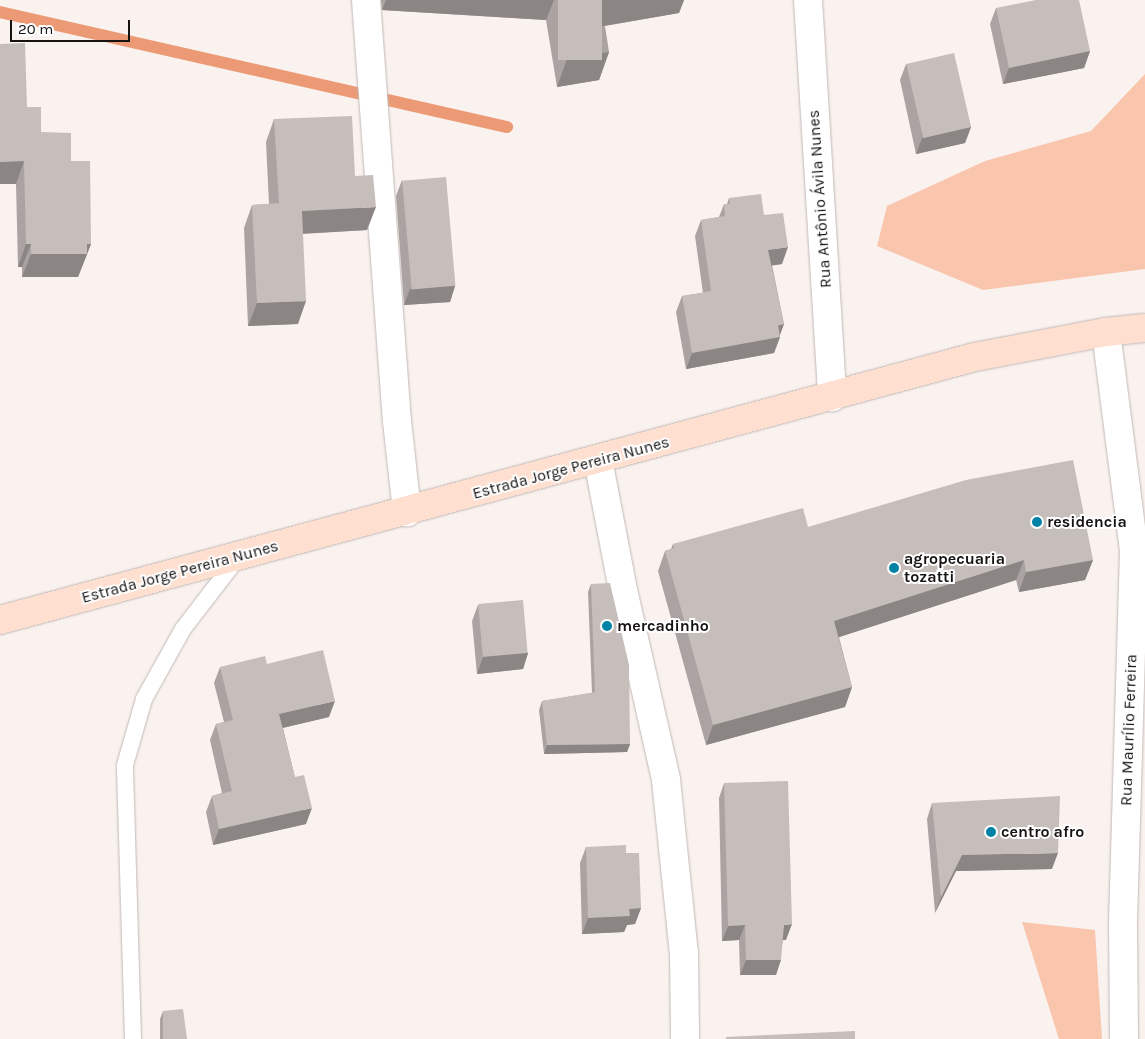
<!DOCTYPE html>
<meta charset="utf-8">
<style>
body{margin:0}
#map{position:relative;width:1145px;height:1039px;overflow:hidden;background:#faf2ef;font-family:Karla,sans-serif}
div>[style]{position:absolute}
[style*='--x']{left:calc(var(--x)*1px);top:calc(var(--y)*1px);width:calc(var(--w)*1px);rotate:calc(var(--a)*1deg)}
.green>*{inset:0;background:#fac5ad}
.stream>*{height:12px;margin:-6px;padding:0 6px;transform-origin:6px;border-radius:6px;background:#eb9a75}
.roads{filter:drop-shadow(0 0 1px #c1b9b5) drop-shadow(0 0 1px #c1b9b5)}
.lane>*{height:16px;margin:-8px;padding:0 8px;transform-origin:8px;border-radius:8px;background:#fff}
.street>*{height:28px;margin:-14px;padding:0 14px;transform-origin:14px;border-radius:14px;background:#fff}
.secondary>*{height:28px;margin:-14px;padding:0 14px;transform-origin:14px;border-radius:14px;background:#fedfd0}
.wall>*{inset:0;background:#aaa3a1}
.shaded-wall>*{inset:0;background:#8b8583}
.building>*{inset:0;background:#c6bebb;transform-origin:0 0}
.dots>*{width:14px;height:14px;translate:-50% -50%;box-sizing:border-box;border:2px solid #fff;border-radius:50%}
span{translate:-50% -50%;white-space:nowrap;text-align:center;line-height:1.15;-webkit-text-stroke:4px #fff;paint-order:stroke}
.street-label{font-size:16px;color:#161312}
.poi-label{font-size:16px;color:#161312;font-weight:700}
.left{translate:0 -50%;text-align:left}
.scale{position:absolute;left:10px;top:20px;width:120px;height:22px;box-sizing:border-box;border:2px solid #161312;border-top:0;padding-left:6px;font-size:15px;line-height:18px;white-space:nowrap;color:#161312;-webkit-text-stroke:4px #fff;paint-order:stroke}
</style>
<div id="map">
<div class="green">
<div style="clip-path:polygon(1145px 74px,1145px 269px,983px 290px,877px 246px,887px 206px,985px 161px,1091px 131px)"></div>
<div style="clip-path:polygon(1022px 922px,1095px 930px,1102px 1039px,1059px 1039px)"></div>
</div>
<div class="stream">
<div style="--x:0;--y:12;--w:520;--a:12.78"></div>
</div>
<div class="roads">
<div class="lane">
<div style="--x:133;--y:1039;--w:274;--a:-91.7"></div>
<div style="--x:125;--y:765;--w:69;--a:-73.9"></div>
<div style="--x:144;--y:699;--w:80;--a:-60.9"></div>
<div style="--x:183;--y:629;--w:92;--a:-52.5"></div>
</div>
<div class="street">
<div style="--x:366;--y:0;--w:422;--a:85.8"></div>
<div style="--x:397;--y:421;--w:92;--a:83.7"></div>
<div style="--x:808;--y:0;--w:398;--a:86.5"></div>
<div style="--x:1106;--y:332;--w:221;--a:82.7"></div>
<div style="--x:1134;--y:551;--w:372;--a:91.7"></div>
<div style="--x:1123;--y:923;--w:116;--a:89.5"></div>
<div style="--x:598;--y:460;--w:132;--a:79.1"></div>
<div style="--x:623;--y:590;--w:195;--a:77.2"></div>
<div style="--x:666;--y:780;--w:174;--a:84.1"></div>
<div style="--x:684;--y:953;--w:86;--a:89.3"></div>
</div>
<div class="secondary">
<div style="--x:0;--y:620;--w:1010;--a:-15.1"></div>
<div style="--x:975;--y:357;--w:133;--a:-10.8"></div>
<div style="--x:1106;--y:332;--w:39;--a:-6"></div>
</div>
</div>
<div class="wall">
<div style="clip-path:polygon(381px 0,684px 0,679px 13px,605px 26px,609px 52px,599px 80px,557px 87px,546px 20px,382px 10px)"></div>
<div style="clip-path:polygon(996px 8px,1090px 51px,1084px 68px,1003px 84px,990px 24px)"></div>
<div style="clip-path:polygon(0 44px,27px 107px,41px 132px,71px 161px,91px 244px,78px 277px,22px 277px,22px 267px,18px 267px,16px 184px,0 184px)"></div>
<div style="clip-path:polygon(906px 64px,971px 127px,965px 143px,916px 154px,900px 80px)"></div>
<div style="clip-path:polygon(274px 119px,355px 176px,367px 230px,303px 234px,298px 324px,248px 326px,244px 228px,252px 205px,269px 204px,266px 142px)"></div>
<div style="clip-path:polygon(402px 180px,455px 286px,450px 302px,404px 305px,396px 196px)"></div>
<div style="clip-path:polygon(729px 198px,764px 215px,782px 264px,772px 265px,784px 324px,780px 335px,780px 337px,774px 353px,686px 369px,676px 312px,682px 296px,703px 293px,695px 236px,701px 220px,719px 217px,724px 204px,727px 204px)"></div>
<div style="clip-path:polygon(808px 527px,1093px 560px,1085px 580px,1019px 592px,1016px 580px,839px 637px,852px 687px,845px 707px,706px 745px,658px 571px,665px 551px,671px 549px,673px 544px)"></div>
<div style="clip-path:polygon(591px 584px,630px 744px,627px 752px,544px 754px,539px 710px,542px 701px,592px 693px,588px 592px)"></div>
<div style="clip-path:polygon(478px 605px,528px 653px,523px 669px,477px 674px,472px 621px)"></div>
<div style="clip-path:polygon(267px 664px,329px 717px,283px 728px,306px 824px,213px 845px,206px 812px,212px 796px,222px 793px,210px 740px,216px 724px,224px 722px,214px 683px,220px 667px)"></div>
<div style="clip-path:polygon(724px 783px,786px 940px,783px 940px,776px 975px,740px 975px,739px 940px,722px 941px,719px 798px)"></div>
<div style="clip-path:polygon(932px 803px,1052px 869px,956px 871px,935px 913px,927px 819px)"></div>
<div style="clip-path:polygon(586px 847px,626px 853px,641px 908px,635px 924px,627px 925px,624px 932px,582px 934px,580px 863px)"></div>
<div style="clip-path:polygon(163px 1011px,187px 1039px,160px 1039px,160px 1019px)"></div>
</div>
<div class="shaded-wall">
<div style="clip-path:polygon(386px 0,554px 0,546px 20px,382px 10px)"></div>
<div style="clip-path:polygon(601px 0,684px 0,679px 13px,591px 28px)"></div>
<div style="clip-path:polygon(1090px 51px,1084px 68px,1003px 84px,1009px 68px)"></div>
<div style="clip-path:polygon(609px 52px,599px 80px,557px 87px,567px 59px)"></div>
<div style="clip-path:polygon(971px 127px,965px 143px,916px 154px,922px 138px)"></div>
<div style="clip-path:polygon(24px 161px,16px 184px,0 184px,0 162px)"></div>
<div style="clip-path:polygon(376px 207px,367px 230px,294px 234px,302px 211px)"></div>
<div style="clip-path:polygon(26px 244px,31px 244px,22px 267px,18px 267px)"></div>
<div style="clip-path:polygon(87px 244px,91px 244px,78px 277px,22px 277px,31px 254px)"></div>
<div style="clip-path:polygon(788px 247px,782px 264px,763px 267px,768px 250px)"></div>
<div style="clip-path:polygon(455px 286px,450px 302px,404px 305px,410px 289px)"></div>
<div style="clip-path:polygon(306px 301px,298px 324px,248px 326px,257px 303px)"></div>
<div style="clip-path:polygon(784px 324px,779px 337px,780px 337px,774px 353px,686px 369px,692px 353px)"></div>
<div style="clip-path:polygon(1024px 560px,1016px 580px,827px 641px,834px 621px)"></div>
<div style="clip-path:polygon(1093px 560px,1085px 580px,1019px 592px,1026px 572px)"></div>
<div style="clip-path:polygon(528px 653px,523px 669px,477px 674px,483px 657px)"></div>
<div style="clip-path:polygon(852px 687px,845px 707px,706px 745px,713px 725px)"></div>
<div style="clip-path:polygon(335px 701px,329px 717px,273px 730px,279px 714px)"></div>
<div style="clip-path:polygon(630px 744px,627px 752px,544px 754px,547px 745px)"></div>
<div style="clip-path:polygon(312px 808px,306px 824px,213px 845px,219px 829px)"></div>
<div style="clip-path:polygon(1058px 853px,1052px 869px,956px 871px,935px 913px,941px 897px,962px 855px)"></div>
<div style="clip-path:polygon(641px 908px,635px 924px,627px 925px,624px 932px,582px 934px,588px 918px,629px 909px)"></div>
<div style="clip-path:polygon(792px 924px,786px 940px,778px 940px,784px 925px)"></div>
<div style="clip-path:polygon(745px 925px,739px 940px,722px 941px,728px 926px)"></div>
<div style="clip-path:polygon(746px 960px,781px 960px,776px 975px,740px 975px)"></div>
</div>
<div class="building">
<div style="left:558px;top:0;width:44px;height:60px"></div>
<div style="clip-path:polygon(1036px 0,1079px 0,1090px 51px,1009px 68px,996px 8px)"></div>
<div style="clip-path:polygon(25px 43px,27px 107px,41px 107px,41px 132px,71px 133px,71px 161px,90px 161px,91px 244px,87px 244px,87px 254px,31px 254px,31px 244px,26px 244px,24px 161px,0 162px,0 44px)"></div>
<div style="left:954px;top:53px;width:76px;height:49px;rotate:77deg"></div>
<div style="clip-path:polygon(352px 116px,355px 176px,373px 175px,376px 207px,302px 211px,306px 301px,257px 303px,252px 205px,279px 203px,274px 119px)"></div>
<div style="left:446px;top:177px;width:109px;height:44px;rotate:85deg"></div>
<div style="clip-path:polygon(761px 194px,764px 215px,783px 213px,788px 247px,768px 250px,784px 324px,778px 325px,780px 337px,692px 353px,682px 296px,711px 291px,701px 220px,725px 216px,724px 204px,730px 204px,729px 198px)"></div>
<div style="clip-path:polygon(1073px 460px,1093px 560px,1026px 572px,1024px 560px,834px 621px,852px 687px,713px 725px,665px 551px,674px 548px,673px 544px,803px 508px,808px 527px,966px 480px)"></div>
<div style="clip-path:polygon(610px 583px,629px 665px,630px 744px,547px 745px,542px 701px,595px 692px,591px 584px)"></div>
<div style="left:523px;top:600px;width:53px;height:45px;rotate:85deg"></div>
<div style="clip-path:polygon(323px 650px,335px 701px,279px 714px,295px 777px,304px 775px,312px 808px,219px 829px,212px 796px,232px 791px,216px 724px,233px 720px,220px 667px,265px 656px,267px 664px)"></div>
<div style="clip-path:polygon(788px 781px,792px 924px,784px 925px,781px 960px,746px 960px,745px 925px,728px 926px,724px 783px)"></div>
<div style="clip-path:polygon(1060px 796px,1058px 853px,962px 855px,941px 897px,932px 803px)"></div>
<div style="clip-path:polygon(626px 845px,626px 853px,639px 853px,641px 908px,629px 909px,630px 916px,588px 918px,586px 847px)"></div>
<div style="clip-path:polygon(183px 1009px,187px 1039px,163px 1039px,163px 1011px)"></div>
<div style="clip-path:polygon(855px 1031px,855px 1039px,726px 1039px,726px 1037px)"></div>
</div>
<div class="dots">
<div style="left:1037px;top:522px;background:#0082a6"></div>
<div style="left:894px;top:568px;background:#0082a6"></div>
<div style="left:607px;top:626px;background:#0082a6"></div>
<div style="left:991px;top:832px;background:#0082a6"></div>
</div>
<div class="street-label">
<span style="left:820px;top:199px;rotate:-94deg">Rua Antônio Ávila Nunes</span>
<span style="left:571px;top:468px;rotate:-15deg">Estrada Jorge Pereira Nunes</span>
<span style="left:180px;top:572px;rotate:-15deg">Estrada Jorge Pereira Nunes</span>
<span style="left:1129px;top:730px;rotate:-88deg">Rua Maurílio Ferreira</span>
</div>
<div class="poi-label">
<span class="left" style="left:1047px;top:522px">residencia</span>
<span class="left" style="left:904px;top:568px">agropecuaria<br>tozatti</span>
<span class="left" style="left:617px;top:626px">mercadinho</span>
<span class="left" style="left:1001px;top:832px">centro afro</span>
</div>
<div class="scale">20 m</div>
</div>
